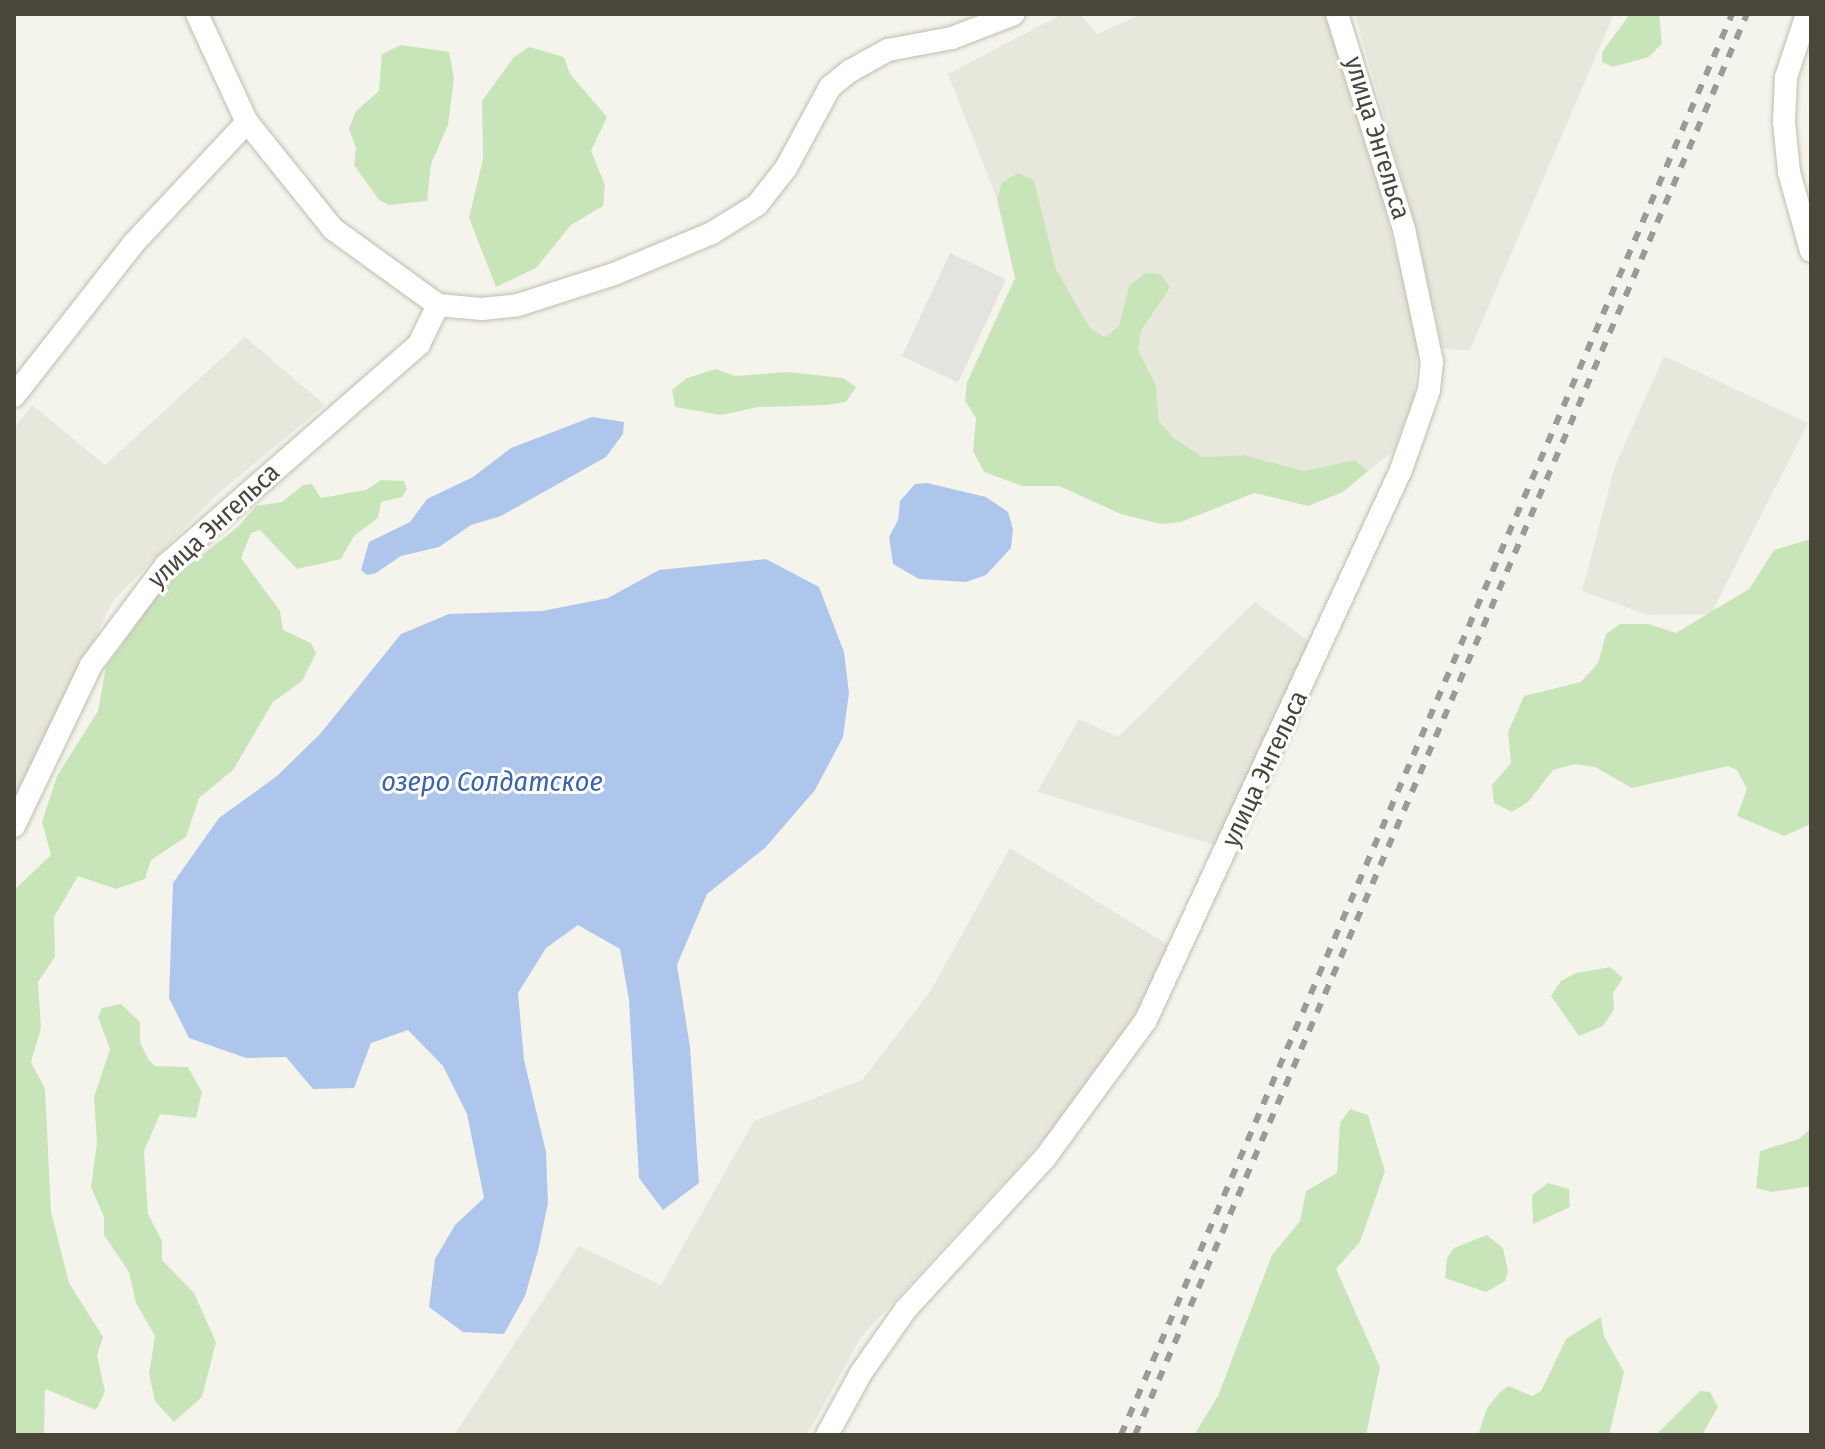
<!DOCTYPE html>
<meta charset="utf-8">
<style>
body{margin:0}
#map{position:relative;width:1825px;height:1449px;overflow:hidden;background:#f5f4ec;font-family:"Fira Sans Condensed",sans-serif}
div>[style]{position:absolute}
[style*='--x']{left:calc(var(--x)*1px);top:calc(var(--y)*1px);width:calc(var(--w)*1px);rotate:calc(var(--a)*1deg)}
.residential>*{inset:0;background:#e8e7db}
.industrial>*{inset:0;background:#e5e3dd;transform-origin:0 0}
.green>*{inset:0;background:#c8e5b9}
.water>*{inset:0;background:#afc6ec}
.roads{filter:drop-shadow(0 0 2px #c0beaf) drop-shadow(0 0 2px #c0beaf)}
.minor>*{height:22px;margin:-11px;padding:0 11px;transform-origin:11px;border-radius:11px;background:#fff}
.rail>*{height:6px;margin-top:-3px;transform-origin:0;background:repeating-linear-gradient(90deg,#9a9a9a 0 10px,transparent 0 20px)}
span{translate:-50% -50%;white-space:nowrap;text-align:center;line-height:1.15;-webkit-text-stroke:6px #fff;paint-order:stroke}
.street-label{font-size:26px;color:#49463a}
.water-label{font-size:28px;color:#3b65ae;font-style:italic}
.frame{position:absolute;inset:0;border:16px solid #49463a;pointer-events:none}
</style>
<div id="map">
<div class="residential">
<div style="clip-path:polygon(1062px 14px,1080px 14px,1097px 34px,1142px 14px,1325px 14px,1357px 97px,1418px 340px,1414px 398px,1393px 452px,1368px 471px,1354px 460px,1304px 471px,1244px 455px,1203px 457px,1174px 437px,1159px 421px,1156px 385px,1138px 350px,1141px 331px,1170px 289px,1161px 275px,1145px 273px,1129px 286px,1119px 326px,1106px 337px,1090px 328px,1056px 269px,1034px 180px,1018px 173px,1002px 182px,997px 199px,948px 74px)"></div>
<div style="clip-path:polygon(1355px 14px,1614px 14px,1470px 350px,1443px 349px,1411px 210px)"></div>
<div style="clip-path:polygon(245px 337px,325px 405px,219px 493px,113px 601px,14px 801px,14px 429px,32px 405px,105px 465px)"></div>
<div style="clip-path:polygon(1664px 356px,1808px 423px,1711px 614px,1647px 615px,1582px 591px,1615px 466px)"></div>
<div style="clip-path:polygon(1255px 602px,1310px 642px,1217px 846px,1037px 792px,1079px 719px,1118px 737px)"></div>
<div style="clip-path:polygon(1010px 848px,1170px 946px,1124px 1036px,1055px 1127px,861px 1337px,807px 1435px,454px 1435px,579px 1246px,661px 1285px,754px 1121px,862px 1080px,930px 992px)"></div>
</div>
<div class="industrial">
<div style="left:950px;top:253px;width:62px;height:114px;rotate:25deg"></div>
</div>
<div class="green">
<div style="clip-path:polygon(1630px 14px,1659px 14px,1662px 43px,1649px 57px,1612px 67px,1602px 62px,1602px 52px)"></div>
<div style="clip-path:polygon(401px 45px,449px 52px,454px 78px,448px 125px,431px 164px,427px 201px,389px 205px,379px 200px,354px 165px,356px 148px,349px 129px,356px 111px,379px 91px,382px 54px)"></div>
<div style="clip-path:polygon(529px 47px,564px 57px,570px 74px,607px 117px,591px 151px,605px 185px,603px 206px,571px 225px,536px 268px,496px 287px,469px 218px,483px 159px,482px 101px,514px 57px)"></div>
<div style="clip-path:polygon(1018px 173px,1034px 180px,1056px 269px,1090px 328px,1105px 337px,1119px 326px,1129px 286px,1145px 273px,1161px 274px,1170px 288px,1141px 331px,1138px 350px,1156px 385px,1159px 421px,1174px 438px,1203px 457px,1244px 455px,1304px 471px,1354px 460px,1368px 471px,1343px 492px,1308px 506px,1254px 493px,1181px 522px,1161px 524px,1121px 514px,1059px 486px,1022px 486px,984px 472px,973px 451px,976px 418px,965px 401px,967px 382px,1015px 278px,997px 199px,1002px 182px)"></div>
<div style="clip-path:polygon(716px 369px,735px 376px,787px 372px,843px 378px,856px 387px,846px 402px,826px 405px,758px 407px,721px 415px,675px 407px,672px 390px,687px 378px)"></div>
<div style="clip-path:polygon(381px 480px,404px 481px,407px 489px,402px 497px,381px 502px,378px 518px,354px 536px,341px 559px,297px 569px,260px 530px,251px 533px,241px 558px,280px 611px,283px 630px,311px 643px,316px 653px,302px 681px,273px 702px,233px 770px,199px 798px,186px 837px,151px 860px,145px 879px,116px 889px,78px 876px,54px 917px,55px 957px,38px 982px,41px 1028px,31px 1062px,45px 1089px,51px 1212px,69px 1283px,103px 1337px,97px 1355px,105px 1392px,96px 1410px,45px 1389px,44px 1435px,14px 1435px,14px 890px,51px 855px,42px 822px,57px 776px,98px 711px,106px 667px,166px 583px,239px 526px,256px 506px,282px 502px,303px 485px,312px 484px,321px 498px,366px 490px)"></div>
<div style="clip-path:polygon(1811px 539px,1811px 824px,1784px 836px,1737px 816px,1747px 789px,1737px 770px,1728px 766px,1632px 788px,1595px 767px,1575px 764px,1553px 770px,1528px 802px,1512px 812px,1494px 803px,1492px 785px,1511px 763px,1508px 732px,1524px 696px,1581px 682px,1598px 663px,1606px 634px,1620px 624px,1648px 624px,1676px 633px,1749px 589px,1774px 550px)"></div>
<div style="clip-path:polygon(1610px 967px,1623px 978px,1613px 993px,1614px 1010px,1603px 1026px,1579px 1036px,1551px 996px,1561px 981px,1576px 973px)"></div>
<div style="clip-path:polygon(121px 1004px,140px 1022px,140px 1042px,148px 1059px,155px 1066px,188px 1067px,202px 1092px,196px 1118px,160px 1114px,144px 1151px,148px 1214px,162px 1241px,162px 1260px,194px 1293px,216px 1342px,202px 1397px,174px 1422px,155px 1401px,149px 1374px,155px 1336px,136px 1303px,129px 1272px,104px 1235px,104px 1217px,91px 1187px,97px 1143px,94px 1097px,110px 1049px,98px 1017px,102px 1008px)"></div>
<div style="clip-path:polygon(1350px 1109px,1368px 1115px,1385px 1171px,1360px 1242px,1336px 1269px,1380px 1367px,1366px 1435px,1194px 1435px,1218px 1396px,1272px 1255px,1300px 1221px,1306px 1191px,1337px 1173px,1340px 1123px)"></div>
<div style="clip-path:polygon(1811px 1128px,1811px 1186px,1772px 1192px,1756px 1188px,1760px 1151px,1799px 1139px)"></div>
<div style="clip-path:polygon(1548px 1183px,1569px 1189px,1570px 1207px,1533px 1224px,1532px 1195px)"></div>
<div style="clip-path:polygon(1487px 1235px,1503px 1248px,1508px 1271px,1505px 1281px,1486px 1292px,1445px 1278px,1447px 1258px,1454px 1248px)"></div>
<div style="clip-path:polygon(1601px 1317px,1604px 1336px,1624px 1372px,1609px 1435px,1478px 1435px,1487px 1408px,1501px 1391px,1509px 1386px,1532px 1396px,1541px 1391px,1566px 1339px)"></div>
<div style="clip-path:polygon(1700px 1391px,1710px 1392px,1718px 1407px,1702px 1435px,1656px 1435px)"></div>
</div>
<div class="water">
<div style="clip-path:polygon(592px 417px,624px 422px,623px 434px,606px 457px,501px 516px,471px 525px,439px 547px,401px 556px,376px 573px,367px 575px,361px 570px,369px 542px,410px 522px,427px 499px,473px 477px,511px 448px)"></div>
<div style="clip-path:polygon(927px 483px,986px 497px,1008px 512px,1013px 529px,1011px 548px,986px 575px,966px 582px,919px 579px,893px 564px,889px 537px,898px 520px,900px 501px,915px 484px)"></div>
<div style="clip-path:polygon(766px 559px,819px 587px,844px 652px,849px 693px,843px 737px,815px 790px,765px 848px,707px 894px,677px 965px,690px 1047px,699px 1183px,663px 1210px,639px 1178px,629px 1000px,620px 949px,578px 925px,546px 948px,518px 993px,524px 1060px,546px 1152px,548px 1203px,538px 1251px,525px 1296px,504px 1334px,463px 1332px,429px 1307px,435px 1259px,455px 1225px,484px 1198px,467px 1114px,443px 1066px,408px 1030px,371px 1043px,354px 1088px,313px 1089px,286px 1057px,246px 1058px,189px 1038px,169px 998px,173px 883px,219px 818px,277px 776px,320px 734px,401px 634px,449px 614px,542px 611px,608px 598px,659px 570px)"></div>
</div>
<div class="roads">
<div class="minor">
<div style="--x:197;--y:14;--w:119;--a:65.2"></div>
<div style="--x:247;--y:122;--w:137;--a:51.2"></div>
<div style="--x:333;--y:229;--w:130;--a:35.9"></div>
<div style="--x:438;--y:305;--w:44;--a:5.2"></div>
<div style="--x:482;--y:309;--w:36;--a:-6"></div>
<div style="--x:518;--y:305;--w:101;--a:-17.9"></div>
<div style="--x:614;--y:274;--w:106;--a:-22.7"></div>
<div style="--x:712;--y:233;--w:53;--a:-31.9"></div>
<div style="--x:757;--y:205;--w:47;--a:-51.9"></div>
<div style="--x:786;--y:168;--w:92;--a:-61.5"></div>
<div style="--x:830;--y:87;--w:26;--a:-39"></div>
<div style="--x:850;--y:71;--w:43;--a:-28.9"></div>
<div style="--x:888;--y:50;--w:65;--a:-10.6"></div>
<div style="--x:952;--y:38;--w:66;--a:-21.2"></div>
<div style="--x:1807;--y:14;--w:66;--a:108.4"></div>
<div style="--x:1786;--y:77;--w:45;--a:92.5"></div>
<div style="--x:1784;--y:122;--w:50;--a:84.3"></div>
<div style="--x:1789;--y:172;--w:82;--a:74.4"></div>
<div style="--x:14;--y:396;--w:193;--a:-51.9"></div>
<div style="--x:133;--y:244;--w:167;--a:-46.9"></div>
<div style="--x:14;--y:826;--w:178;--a:-64.4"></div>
<div style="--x:91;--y:665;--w:125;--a:-53.1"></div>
<div style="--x:166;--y:565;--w:336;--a:-41.1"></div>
<div style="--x:419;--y:344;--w:43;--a:-64"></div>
<div style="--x:827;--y:1435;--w:71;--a:-61.3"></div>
<div style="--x:861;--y:1373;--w:78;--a:-54.9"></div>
<div style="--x:906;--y:1309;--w:205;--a:-47.4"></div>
<div style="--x:1045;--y:1158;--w:171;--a:-53.8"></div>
<div style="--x:1146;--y:1020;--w:606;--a:-65.13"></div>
<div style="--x:1401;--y:470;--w:85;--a:-70.7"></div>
<div style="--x:1429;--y:390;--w:28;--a:-84"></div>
<div style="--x:1432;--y:362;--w:136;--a:-101.9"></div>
<div style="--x:1404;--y:229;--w:225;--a:-107.3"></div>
</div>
</div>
<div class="rail">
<div style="--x:1121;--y:1435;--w:1547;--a:-66.73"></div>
<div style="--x:1135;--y:1435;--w:1547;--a:-66.7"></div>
</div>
<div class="street-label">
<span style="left:1377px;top:138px;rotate:73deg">улица Энгельса</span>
<span style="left:214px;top:526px;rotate:-43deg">улица Энгельса</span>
<span style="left:1265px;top:769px;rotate:-65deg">улица Энгельса</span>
</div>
<div class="water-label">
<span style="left:492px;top:782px">озеро Солдатское</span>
</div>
<div class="frame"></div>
</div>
